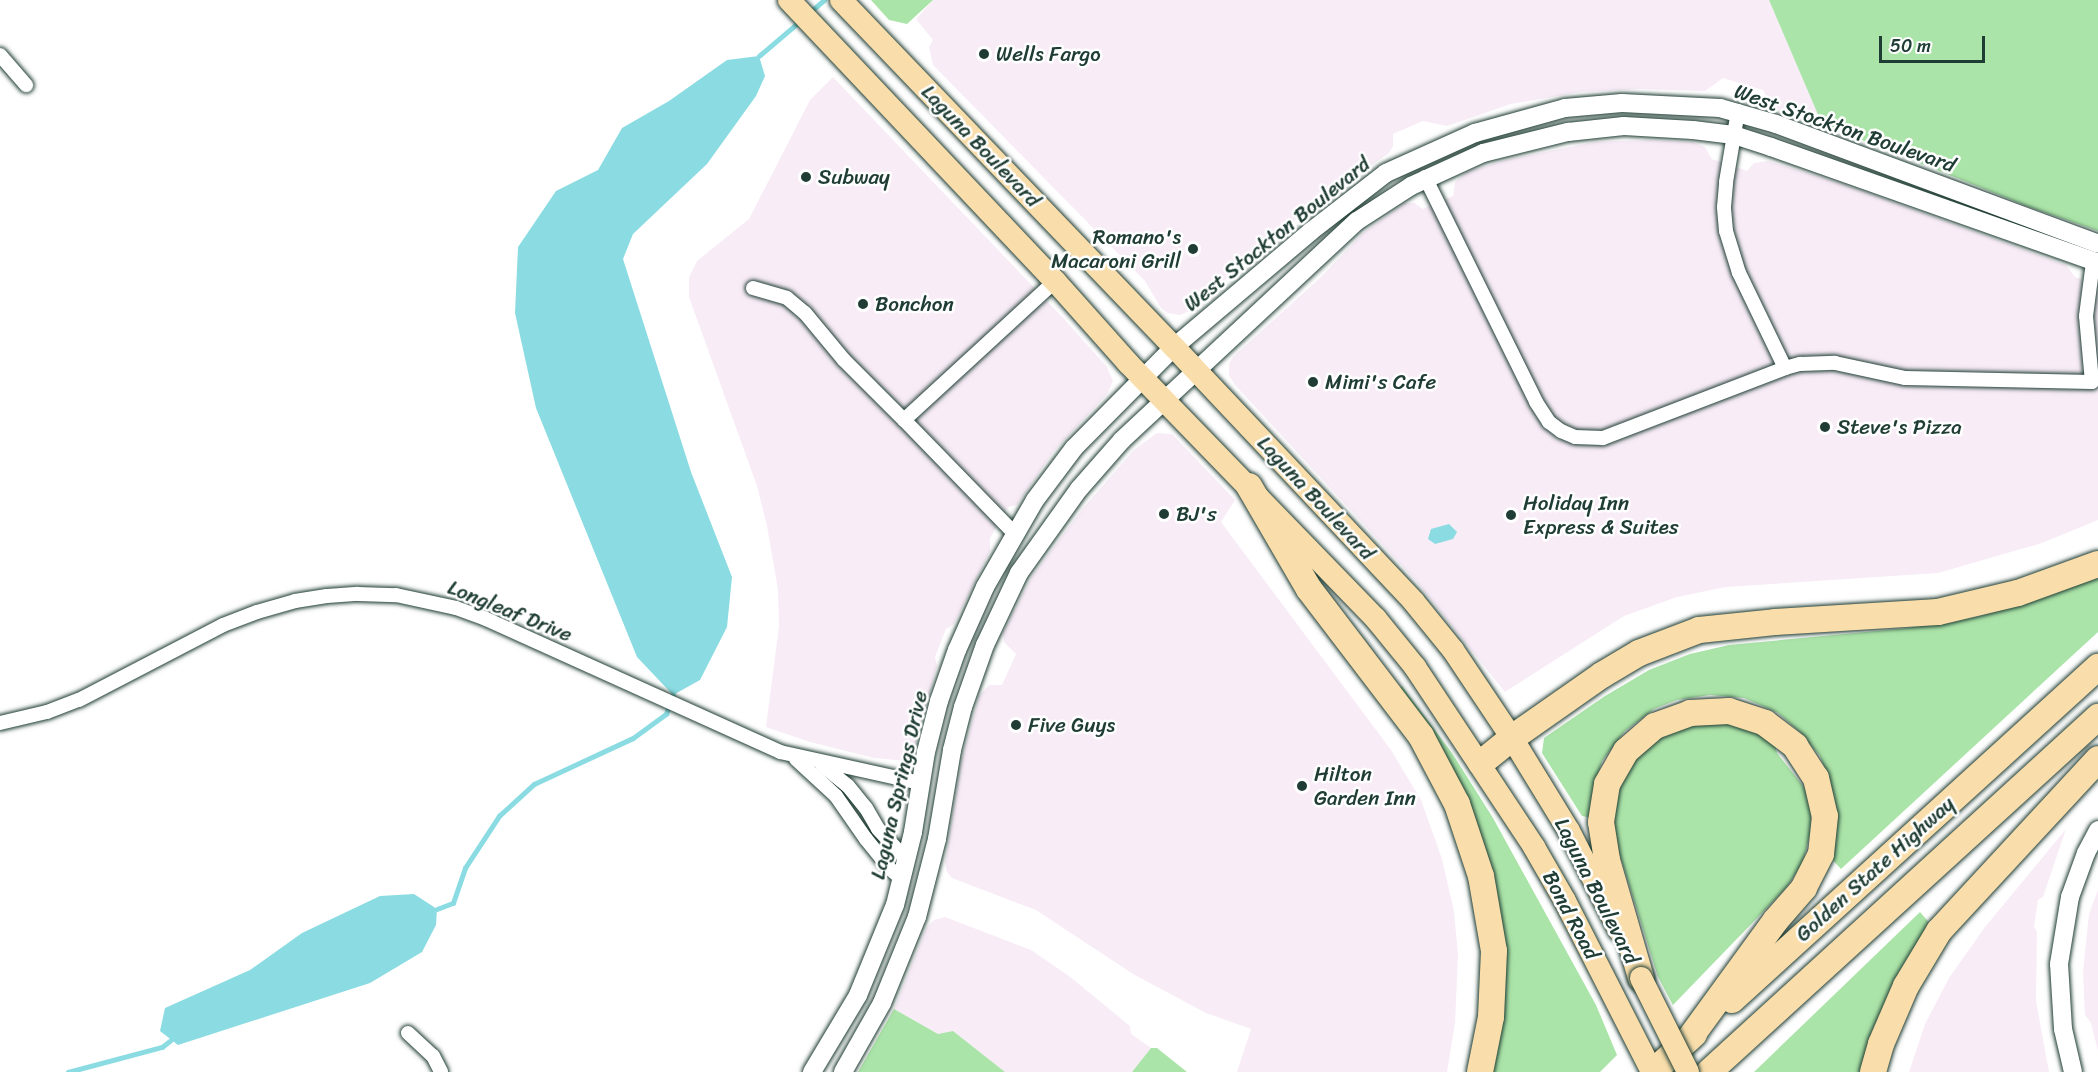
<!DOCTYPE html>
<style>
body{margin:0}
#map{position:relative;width:2098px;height:1072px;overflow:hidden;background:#fff;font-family:Sriracha,sans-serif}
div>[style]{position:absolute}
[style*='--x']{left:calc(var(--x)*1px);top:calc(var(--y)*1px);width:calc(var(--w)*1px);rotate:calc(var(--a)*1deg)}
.built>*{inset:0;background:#f8ecf7}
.green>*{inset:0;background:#abe4a8}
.water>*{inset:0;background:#8adce2}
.stream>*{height:4.5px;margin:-2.25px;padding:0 2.25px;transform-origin:2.25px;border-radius:2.25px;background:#8adce2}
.roads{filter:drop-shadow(0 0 2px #1f3d34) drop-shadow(0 0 2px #1f3d34)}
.minor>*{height:14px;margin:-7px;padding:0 7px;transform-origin:7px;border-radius:7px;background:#fff}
.tertiary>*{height:18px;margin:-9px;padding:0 9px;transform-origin:9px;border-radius:9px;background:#fff}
.primary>*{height:22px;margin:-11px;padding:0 11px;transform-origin:11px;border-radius:11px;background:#f9deab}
.motorway>*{height:26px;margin:-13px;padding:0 13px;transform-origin:13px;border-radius:13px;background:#f9deab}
.bridges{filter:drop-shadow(0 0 2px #1f3d34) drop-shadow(0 0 2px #1f3d34)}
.primary-bridge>*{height:22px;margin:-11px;padding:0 11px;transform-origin:11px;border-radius:11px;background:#f9deab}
.dots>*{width:16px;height:16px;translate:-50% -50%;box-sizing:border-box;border:3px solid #fff;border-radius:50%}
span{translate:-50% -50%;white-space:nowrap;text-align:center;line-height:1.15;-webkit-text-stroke:5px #fff;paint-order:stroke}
.poi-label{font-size:21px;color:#1f3d34}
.left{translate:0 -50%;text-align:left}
.right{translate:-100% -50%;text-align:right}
.street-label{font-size:21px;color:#1f3d34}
.scale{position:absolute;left:1879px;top:36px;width:106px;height:27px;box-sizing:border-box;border:3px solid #1f3d34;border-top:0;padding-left:8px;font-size:18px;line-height:21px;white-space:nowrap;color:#1f3d34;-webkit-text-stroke:4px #fff;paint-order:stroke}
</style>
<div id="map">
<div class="built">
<div style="clip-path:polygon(933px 0,1769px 0,1822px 124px,1772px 107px,1763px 90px,1723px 78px,1705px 91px,1640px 89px,1581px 92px,1511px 104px,1447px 126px,1423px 121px,1393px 134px,1393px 146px,1389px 153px,1306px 211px,1235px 270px,1197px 308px,1180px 315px,1168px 313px,1161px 308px,1145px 281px,933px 65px,929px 47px,933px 40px,916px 19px)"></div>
<div style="clip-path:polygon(833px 77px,1065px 320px,1107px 367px,1113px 381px,1107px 394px,1053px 452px,1017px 505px,1008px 507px,990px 538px,990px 551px,954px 624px,946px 629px,935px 657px,937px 666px,913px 757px,908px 761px,874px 758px,810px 742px,766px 727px,779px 626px,778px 590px,767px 526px,757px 486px,689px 297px,689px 277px,697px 261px,749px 219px,810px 100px)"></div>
<div style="clip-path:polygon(1650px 140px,1693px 142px,1705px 147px,1712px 159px,1747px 171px,1754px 163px,1768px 161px,1846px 185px,2066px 265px,2075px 277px,2098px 286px,2098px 520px,2042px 543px,1938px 573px,1726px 587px,1677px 597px,1624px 616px,1505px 692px,1416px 581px,1236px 386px,1229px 376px,1229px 364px,1233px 357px,1320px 278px,1363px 233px,1405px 203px,1414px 203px,1423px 209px,1453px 196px,1455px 182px,1467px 172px,1505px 160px,1594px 142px)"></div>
<div style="clip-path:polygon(1157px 433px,1172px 434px,1235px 500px,1221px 522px,1391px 750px,1421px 800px,1442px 859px,1454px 911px,1458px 955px,1455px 1023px,1447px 1072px,1237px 1072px,1251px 1029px,1206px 1013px,1133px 974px,1036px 910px,952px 878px,947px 872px,945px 863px,961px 762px,979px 696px,989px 685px,1002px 685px,1016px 654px,1004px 642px,1003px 633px,1032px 576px,1084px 507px,1134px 450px)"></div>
<div style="clip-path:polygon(2066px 829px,2043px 897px,2038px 900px,2034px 927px,2037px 932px,2036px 1001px,2049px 1072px,1909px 1072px,1925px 1024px,1949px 978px,1985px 927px)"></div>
<div style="clip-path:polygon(2098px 890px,2098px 1051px,2091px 1023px,2085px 1015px,2083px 972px,2089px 914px)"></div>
<div style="clip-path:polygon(945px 917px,1031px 950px,1069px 976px,1130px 1026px,1131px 1034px,1151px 1048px,1132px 1072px,1005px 1072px,953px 1031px,938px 1034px,894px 1009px,926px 928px,934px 920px)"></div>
</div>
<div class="green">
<div style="clip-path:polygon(871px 0,933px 0,907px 24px,889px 20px)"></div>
<div style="clip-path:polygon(1769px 0,2098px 0,2098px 231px,2029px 207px,1822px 124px)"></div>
<div style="clip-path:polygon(2098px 576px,2098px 632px,1841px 869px,1829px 856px,1830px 782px,1820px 756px,1800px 732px,1778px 713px,1744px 698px,1710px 695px,1677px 700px,1654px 709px,1625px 731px,1602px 761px,1594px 789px,1592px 818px,1582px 816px,1542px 753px,1544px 738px,1605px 696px,1649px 670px,1690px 654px,1729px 645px,1908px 628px,1977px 617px,2048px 596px)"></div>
<div style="clip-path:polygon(1402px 686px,1452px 753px,1493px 818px,1596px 1005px,1617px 1055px,1600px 1072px,1488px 1072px,1494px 887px,1397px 690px)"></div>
<div style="clip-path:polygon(1688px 722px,1735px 722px,1774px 741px,1777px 753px,1811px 796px,1812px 810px,1810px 834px,1803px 862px,1787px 887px,1673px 1005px,1658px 977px,1617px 846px,1614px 822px,1616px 802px,1624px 777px,1634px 758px,1650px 742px)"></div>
<div style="clip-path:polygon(1920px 912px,1933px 927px,1864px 1072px,1754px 1072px)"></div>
<div style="clip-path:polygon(894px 1009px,938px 1034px,953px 1031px,1005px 1072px,858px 1072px)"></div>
<div style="clip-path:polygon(1151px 1048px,1157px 1048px,1187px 1072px,1132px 1072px)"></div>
</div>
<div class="water">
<div style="clip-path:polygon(759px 56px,765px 76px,756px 96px,707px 164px,633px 234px,623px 259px,691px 472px,732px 577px,727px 627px,700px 680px,673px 695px,637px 657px,536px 408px,515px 313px,518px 247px,556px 191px,598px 170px,622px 128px,669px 101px,727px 60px)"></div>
<div style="clip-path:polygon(1449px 524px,1457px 532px,1453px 539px,1435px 544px,1428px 539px,1431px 529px)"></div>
<div style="clip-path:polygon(414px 894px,437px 909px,436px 925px,422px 952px,370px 983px,178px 1045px,160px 1031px,165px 1008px,250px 970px,302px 933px,380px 896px)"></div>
</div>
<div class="stream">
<div style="--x:809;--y:13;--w:20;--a:-41"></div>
<div style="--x:759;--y:56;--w:54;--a:-40.5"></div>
<div style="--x:437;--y:909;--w:17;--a:-21"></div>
<div style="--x:453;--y:903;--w:37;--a:-71"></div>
<div style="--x:465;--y:868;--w:62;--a:-56.8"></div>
<div style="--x:499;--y:816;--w:47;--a:-42.4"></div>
<div style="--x:534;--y:784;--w:109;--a:-24.9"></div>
<div style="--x:633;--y:738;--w:41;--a:-36"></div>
<div style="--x:666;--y:714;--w:20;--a:-70"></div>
<div style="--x:68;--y:1072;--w:97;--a:-14.9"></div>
<div style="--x:162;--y:1047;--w:11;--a:-38"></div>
</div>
<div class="roads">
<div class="minor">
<div style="--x:0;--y:55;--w:40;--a:49"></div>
<div style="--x:1425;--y:177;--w:251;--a:63.7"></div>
<div style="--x:1536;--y:402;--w:24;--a:57"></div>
<div style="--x:1549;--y:422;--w:15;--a:37"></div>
<div style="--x:1561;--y:431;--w:15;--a:23"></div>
<div style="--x:1575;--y:437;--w:28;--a:2"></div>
<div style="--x:1603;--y:438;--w:195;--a:-21"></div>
<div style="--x:1785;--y:368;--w:106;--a:-115.8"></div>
<div style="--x:1739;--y:273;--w:44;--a:-107.2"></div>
<div style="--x:1726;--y:231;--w:24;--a:-95"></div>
<div style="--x:1724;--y:207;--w:25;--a:-85"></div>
<div style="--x:1726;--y:182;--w:72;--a:-80.4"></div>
<div style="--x:753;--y:288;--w:35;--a:16"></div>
<div style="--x:787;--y:298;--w:23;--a:40"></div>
<div style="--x:805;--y:313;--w:61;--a:50.3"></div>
<div style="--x:844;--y:360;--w:85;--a:45"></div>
<div style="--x:1785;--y:368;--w:16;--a:-15"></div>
<div style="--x:1800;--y:364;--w:35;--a:-2"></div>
<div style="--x:1835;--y:363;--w:72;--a:12.1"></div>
<div style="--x:1905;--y:378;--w:187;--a:1.2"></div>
<div style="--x:2092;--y:382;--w:66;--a:-95.2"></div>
<div style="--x:2086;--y:316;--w:54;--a:-82.6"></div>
<div style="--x:1014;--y:533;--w:158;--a:-134.2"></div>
<div style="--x:904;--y:420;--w:205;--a:-42.6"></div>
<div style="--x:0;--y:723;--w:48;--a:-13.2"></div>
<div style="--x:47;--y:712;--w:34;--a:-21"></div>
<div style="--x:79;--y:700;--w:162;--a:-27.5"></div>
<div style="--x:223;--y:625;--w:36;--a:-21"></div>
<div style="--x:257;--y:612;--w:40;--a:-16"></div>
<div style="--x:295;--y:601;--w:32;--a:-9"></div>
<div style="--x:327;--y:596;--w:31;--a:-4"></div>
<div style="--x:358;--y:594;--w:38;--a:2"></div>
<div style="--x:396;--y:595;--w:61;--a:12.2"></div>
<div style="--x:456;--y:608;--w:32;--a:20"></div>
<div style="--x:486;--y:619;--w:323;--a:24.3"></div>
<div style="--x:780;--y:752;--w:143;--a:12.5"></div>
<div style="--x:796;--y:759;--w:54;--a:42.8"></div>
<div style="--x:836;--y:796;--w:52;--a:55.1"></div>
<div style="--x:866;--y:839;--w:38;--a:51"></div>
<div style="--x:890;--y:869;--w:16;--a:40"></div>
<div style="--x:822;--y:765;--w:33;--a:39"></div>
<div style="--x:848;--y:786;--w:28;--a:51"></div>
<div style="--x:866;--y:808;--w:24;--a:60"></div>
<div style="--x:878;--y:829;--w:42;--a:46.9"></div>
<div style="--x:408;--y:1033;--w:34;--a:43"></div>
<div style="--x:433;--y:1056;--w:18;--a:63"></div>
</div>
<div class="tertiary">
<div style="--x:812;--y:1072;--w:90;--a:-59.1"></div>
<div style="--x:858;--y:995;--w:97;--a:-67.7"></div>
<div style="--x:895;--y:905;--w:75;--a:-76.1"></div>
<div style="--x:913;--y:832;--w:81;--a:-80.8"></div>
<div style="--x:926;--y:752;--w:53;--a:-75.7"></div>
<div style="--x:939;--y:701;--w:54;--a:-70.6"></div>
<div style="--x:957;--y:650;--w:69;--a:-66"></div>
<div style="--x:985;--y:587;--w:100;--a:-60.1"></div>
<div style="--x:1035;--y:500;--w:65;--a:-53.1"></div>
<div style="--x:1074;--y:448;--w:142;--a:-45.3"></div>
<div style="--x:1174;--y:347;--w:178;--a:-40.2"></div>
<div style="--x:1310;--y:232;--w:96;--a:-37.8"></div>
<div style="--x:1386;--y:173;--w:98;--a:-24.2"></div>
<div style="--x:1475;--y:133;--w:93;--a:-15.5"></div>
<div style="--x:1565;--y:108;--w:57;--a:-5"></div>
<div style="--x:1622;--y:103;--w:98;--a:2.9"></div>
<div style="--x:1720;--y:108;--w:58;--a:15.9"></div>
<div style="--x:1776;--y:124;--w:344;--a:20.4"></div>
<div style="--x:843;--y:1072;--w:79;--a:-60.5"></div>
<div style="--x:882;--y:1003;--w:93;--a:-67.9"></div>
<div style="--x:917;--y:917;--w:81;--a:-75.6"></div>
<div style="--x:937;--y:839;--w:90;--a:-80.4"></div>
<div style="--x:952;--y:750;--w:44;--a:-75.7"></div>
<div style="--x:963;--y:707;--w:66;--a:-70.5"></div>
<div style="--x:985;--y:645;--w:80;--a:-64.7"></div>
<div style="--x:1019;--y:573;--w:103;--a:-54.5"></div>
<div style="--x:1079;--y:489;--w:65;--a:-48.7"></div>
<div style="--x:1122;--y:440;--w:321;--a:-43"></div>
<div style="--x:1357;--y:221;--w:64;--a:-32.9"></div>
<div style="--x:1411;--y:186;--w:79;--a:-24.6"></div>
<div style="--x:1483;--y:153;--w:88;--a:-13.9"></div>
<div style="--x:1568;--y:132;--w:56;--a:-6.1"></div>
<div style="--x:1624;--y:126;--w:69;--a:3.3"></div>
<div style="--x:1693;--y:130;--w:41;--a:7"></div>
<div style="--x:1734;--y:135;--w:39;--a:18"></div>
<div style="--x:1771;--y:147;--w:347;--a:19.5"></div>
<div style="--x:2073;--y:1072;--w:44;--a:-103.1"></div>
<div style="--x:2063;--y:1029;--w:65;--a:-93.5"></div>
<div style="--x:2059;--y:964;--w:68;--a:-80.7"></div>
<div style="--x:2070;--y:897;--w:47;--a:-70"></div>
<div style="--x:2086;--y:853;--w:26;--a:-62"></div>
</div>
<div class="primary">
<div style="--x:789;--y:0;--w:387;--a:46.6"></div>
<div style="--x:1055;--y:281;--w:110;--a:48.3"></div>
<div style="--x:1128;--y:363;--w:356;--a:45.9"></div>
<div style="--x:1376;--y:619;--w:62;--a:50.9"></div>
<div style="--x:1415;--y:667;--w:216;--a:56.5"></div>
<div style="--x:1534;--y:847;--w:62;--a:60.1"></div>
<div style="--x:1565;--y:901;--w:192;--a:63"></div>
<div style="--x:841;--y:0;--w:481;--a:46.2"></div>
<div style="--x:1174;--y:347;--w:350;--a:46.7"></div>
<div style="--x:1414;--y:602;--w:62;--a:50.9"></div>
<div style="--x:1453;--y:650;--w:106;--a:56.2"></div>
<div style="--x:1512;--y:738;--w:109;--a:58.5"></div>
<div style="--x:1569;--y:831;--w:111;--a:63.2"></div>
</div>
<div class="motorway">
<div style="--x:1249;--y:486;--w:119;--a:59.8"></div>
<div style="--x:1309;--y:589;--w:185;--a:52.7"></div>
<div style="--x:1421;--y:736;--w:77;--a:62.1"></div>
<div style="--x:1457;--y:804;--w:76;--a:71.6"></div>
<div style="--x:1481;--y:876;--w:76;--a:80.2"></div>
<div style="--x:1494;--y:951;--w:66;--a:92.6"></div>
<div style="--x:1491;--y:1017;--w:56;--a:101.3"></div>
<div style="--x:1481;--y:763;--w:40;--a:-39"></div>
<div style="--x:1512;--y:738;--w:110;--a:-35"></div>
<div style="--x:1602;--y:675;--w:43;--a:-30.7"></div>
<div style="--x:1639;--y:653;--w:64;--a:-21"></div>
<div style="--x:1699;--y:630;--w:76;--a:-6"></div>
<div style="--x:1775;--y:622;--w:163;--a:-3.5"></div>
<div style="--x:1938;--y:612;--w:82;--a:-13.4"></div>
<div style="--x:2018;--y:593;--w:85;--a:-19.9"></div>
<div style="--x:1641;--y:978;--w:123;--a:-106.1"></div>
<div style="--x:1607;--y:860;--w:38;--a:-99"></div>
<div style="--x:1601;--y:822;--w:38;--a:-81"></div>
<div style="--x:1607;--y:784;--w:38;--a:-60"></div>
<div style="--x:1626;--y:751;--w:38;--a:-41"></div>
<div style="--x:1655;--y:726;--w:37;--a:-20"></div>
<div style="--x:1690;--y:713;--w:39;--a:-3"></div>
<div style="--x:1729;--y:711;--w:38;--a:18"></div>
<div style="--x:1765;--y:723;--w:38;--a:37"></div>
<div style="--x:1795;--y:746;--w:38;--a:57"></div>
<div style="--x:1816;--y:778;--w:39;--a:77"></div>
<div style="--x:1825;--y:816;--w:38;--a:96"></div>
<div style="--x:1821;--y:854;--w:38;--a:117"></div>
<div style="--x:1804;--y:888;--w:43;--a:131.2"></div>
<div style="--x:1776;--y:920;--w:141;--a:126.1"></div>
<div style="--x:1732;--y:1000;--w:495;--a:-42.3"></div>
<div style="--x:1653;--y:1072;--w:56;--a:-42.8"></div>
<div style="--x:1709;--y:1072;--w:527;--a:-42.38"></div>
<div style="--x:1873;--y:1072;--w:29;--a:-74"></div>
<div style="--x:1881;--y:1044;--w:63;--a:-66.7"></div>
<div style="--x:1906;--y:986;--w:64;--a:-59"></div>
<div style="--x:1939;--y:931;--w:234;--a:-47.2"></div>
</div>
</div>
<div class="bridges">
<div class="primary-bridge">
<div style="--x:1641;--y:978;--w:105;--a:63.4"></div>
</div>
</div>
<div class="dots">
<div style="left:984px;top:54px;background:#1f3d34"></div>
<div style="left:806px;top:177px;background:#1f3d34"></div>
<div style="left:1193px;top:249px;background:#1f3d34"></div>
<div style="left:863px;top:304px;background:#1f3d34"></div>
<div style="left:1313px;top:382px;background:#1f3d34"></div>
<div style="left:1825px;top:427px;background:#1f3d34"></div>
<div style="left:1164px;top:514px;background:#1f3d34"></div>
<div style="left:1511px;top:515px;background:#1f3d34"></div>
<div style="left:1016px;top:725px;background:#1f3d34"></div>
<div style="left:1302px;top:786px;background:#1f3d34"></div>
</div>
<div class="poi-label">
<span class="left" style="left:996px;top:54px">Wells Fargo</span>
<span class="left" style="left:818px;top:177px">Subway</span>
<span class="right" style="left:1181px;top:249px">Romano's<br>Macaroni Grill</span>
<span class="left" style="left:875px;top:304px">Bonchon</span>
<span class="left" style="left:1325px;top:382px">Mimi's Cafe</span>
<span class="left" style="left:1837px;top:427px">Steve's Pizza</span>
<span class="left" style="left:1523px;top:515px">Holiday Inn<br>Express &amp; Suites</span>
<span class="left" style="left:1176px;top:514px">BJ's</span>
<span class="left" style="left:1028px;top:725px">Five Guys</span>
<span class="left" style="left:1314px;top:786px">Hilton<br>Garden Inn</span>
</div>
<div class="street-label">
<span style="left:1845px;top:128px;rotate:19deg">West Stockton Boulevard</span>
<span style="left:981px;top:146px;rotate:46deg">Laguna Boulevard</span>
<span style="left:1277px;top:234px;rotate:-39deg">West Stockton Boulevard</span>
<span style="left:1316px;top:498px;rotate:47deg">Laguna Boulevard</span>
<span style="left:510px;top:611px;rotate:22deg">Longleaf Drive</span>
<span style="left:899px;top:785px;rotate:-77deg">Laguna Springs Drive</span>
<span style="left:1875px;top:869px;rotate:-42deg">Golden State Highway</span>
<span style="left:1597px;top:891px;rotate:63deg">Laguna Boulevard</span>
<span style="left:1571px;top:915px;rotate:62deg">Bond Road</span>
</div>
<div class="scale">50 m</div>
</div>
